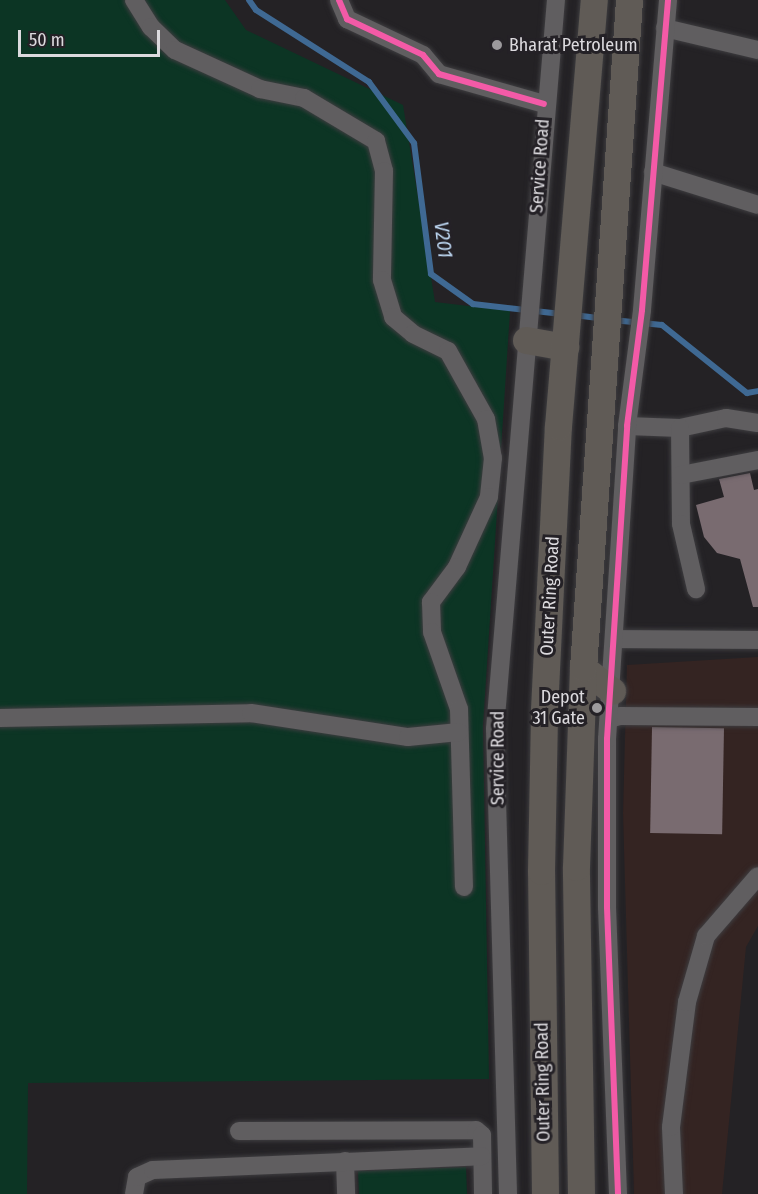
<!DOCTYPE html>
<style>
body{margin:0}
#map{position:relative;width:758px;height:1194px;overflow:hidden;background:#242225;font-family:"Fira Sans Condensed",sans-serif}
div>[style]{position:absolute}
[style*='--x']{left:calc(var(--x)*1px);top:calc(var(--y)*1px);width:calc(var(--w)*1px);rotate:calc(var(--a)*1deg)}
.industrial>*{inset:0;background:#342422}
.green>*{inset:0;background:#0c3524}
.stream>*{height:6px;margin:-3px;padding:0 3px;transform-origin:3px;border-radius:3px;background:#3f6993}
.building>*{inset:0;background:#796b70;transform-origin:0 0}
.roads{filter:drop-shadow(0 0 2px #3e3d40) drop-shadow(0 0 2px #3e3d40)}
.minor>*{height:18px;margin:-9px;padding:0 9px;transform-origin:9px;border-radius:9px;background:#605e60}
.highway>*{height:27px;margin:-13.5px;padding:0 13.5px;transform-origin:13.5px;border-radius:13.5px;background:#605b56}
.cycleway>*{height:6px;margin:-3px;padding:0 3px;transform-origin:3px;border-radius:3px;background:#f35aa7}
.dots>*{width:16px;height:16px;translate:-50% -50%;box-sizing:border-box;border:3px solid #242126;border-radius:50%}
span{translate:-50% -50%;white-space:nowrap;text-align:center;line-height:1.15;-webkit-text-stroke:6px #242126;paint-order:stroke}
.poi-label{font-size:18px;color:#dcdade}
.left{translate:0 -50%;text-align:left}
.right{translate:-100% -50%;text-align:right}
.street-label{font-size:18px;color:#dcdade}
.water-label{font-size:20px;color:#bfd9f4;font-style:italic}
.scale{position:absolute;left:18px;top:30px;width:142px;height:27px;box-sizing:border-box;border:3px solid #dcdade;border-top:0;padding-left:8px;font-size:18px;line-height:21px;white-space:nowrap;color:#dcdade;-webkit-text-stroke:4px #242126;paint-order:stroke}
</style>
<div id="map">
<div class="industrial">
<div style="clip-path:polygon(758px 657px,758px 926px,746px 947px,722px 1194px,634px 1194px,623px 813px,627px 665px)"></div>
</div>
<div class="green">
<div style="clip-path:polygon(0 0,225px 0,246px 30px,403px 105px,435px 302px,510px 311px,483px 726px,489px 1079px,28px 1083px,27px 1194px,0 1194px)"></div>
<div style="clip-path:polygon(466px 1167px,467px 1194px,359px 1194px,358px 1171px)"></div>
</div>
<div class="stream">
<div style="--x:249;--y:0;--w:12;--a:55"></div>
<div style="--x:256;--y:10;--w:134;--a:32.5"></div>
<div style="--x:369;--y:82;--w:76;--a:53.6"></div>
<div style="--x:414;--y:143;--w:132;--a:82.6"></div>
<div style="--x:431;--y:274;--w:52;--a:35.5"></div>
<div style="--x:473;--y:304;--w:89;--a:6.5"></div>
<div style="--x:574;--y:315;--w:26;--a:7"></div>
<div style="--x:613;--y:320;--w:49;--a:5.8"></div>
<div style="--x:662;--y:325;--w:109;--a:38.7"></div>
<div style="--x:747;--y:393;--w:11;--a:-10"></div>
</div>
<div class="building">
<div style="clip-path:polygon(750px 473px,754px 490px,758px 489px,758px 607px,753px 607px,740px 559px,717px 553px,704px 537px,696px 505px,724px 497px,719px 479px)"></div>
<div style="left:652px;top:727px;width:72px;height:106px;rotate:1deg"></div>
</div>
<div class="roads">
<div class="minor">
<div style="--x:134;--y:0;--w:32;--a:58"></div>
<div style="--x:151;--y:27;--w:33;--a:44"></div>
<div style="--x:175;--y:50;--w:94;--a:24.6"></div>
<div style="--x:260;--y:89;--w:45;--a:11.6"></div>
<div style="--x:304;--y:98;--w:84;--a:30.8"></div>
<div style="--x:376;--y:141;--w:31;--a:75"></div>
<div style="--x:384;--y:171;--w:109;--a:91.1"></div>
<div style="--x:382;--y:280;--w:39;--a:73"></div>
<div style="--x:393;--y:317;--w:26;--a:40"></div>
<div style="--x:413;--y:334;--w:39;--a:26"></div>
<div style="--x:448;--y:351;--w:78;--a:60.8"></div>
<div style="--x:486;--y:419;--w:40;--a:80"></div>
<div style="--x:493;--y:458;--w:39;--a:96"></div>
<div style="--x:489;--y:497;--w:77;--a:114.6"></div>
<div style="--x:457;--y:567;--w:44;--a:126.6"></div>
<div style="--x:431;--y:602;--w:30;--a:88"></div>
<div style="--x:432;--y:632;--w:82;--a:70.7"></div>
<div style="--x:459;--y:709;--w:178;--a:88.4"></div>
<div style="--x:339;--y:0;--w:21;--a:67"></div>
<div style="--x:347;--y:19;--w:84;--a:25.3"></div>
<div style="--x:423;--y:55;--w:25;--a:50"></div>
<div style="--x:439;--y:74;--w:109;--a:15.9"></div>
<div style="--x:665;--y:28;--w:96;--a:13.3"></div>
<div style="--x:653;--y:172;--w:110;--a:17.4"></div>
<div style="--x:627;--y:426;--w:53;--a:2.2"></div>
<div style="--x:680;--y:428;--w:47;--a:-12.3"></div>
<div style="--x:726;--y:418;--w:32;--a:9"></div>
<div style="--x:680;--y:428;--w:96;--a:89.4"></div>
<div style="--x:681;--y:524;--w:67;--a:77"></div>
<div style="--x:681;--y:475;--w:78;--a:-11"></div>
<div style="--x:615;--y:639;--w:143;--a:0.4"></div>
<div style="--x:0;--y:718;--w:251;--a:-1.1"></div>
<div style="--x:251;--y:713;--w:159;--a:8.7"></div>
<div style="--x:408;--y:737;--w:51;--a:-5.6"></div>
<div style="--x:609;--y:719;--w:11;--a:-15"></div>
<div style="--x:620;--y:716;--w:138;--a:0.4"></div>
<div style="--x:239;--y:1131;--w:237;--a:-0.2"></div>
<div style="--x:476;--y:1130;--w:8;--a:40"></div>
<div style="--x:482;--y:1135;--w:59;--a:89"></div>
<div style="--x:345;--y:1161;--w:33;--a:88"></div>
<div style="--x:134;--y:1194;--w:17;--a:-80"></div>
<div style="--x:137;--y:1177;--w:17;--a:-24"></div>
<div style="--x:153;--y:1170;--w:329;--a:-2.4"></div>
<div style="--x:508;--y:1194;--w:465;--a:-91.6"></div>
<div style="--x:495;--y:729;--w:732;--a:-85.22"></div>
<div style="--x:618;--y:1194;--w:287;--a:-92.2"></div>
<div style="--x:607;--y:907;--w:168;--a:-90"></div>
<div style="--x:607;--y:739;--w:314;--a:-86.3"></div>
<div style="--x:627;--y:426;--w:117;--a:-82.6"></div>
<div style="--x:642;--y:310;--w:311;--a:-85.2"></div>
<div style="--x:674;--y:1194;--w:67;--a:-92.6"></div>
<div style="--x:671;--y:1127;--w:126;--a:-82.7"></div>
<div style="--x:687;--y:1002;--w:69;--a:-73.9"></div>
<div style="--x:706;--y:936;--w:79;--a:-49.1"></div>
</div>
<div class="highway">
<div style="--x:526;--y:340;--w:40;--a:10"></div>
<div style="--x:583;--y:668;--w:37;--a:38"></div>
<div style="--x:545;--y:1194;--w:323;--a:-90.7"></div>
<div style="--x:541;--y:871;--w:161;--a:-88.9"></div>
<div style="--x:544;--y:710;--w:284;--a:-87.2"></div>
<div style="--x:558;--y:426;--w:428;--a:-85.2"></div>
<div style="--x:581;--y:1194;--w:327;--a:-90.9"></div>
<div style="--x:576;--y:867;--w:199;--a:-88"></div>
<div style="--x:583;--y:668;--w:670;--a:-86.06"></div>
</div>
</div>
<div class="cycleway">
<div style="--x:339;--y:0;--w:21;--a:67"></div>
<div style="--x:347;--y:19;--w:84;--a:25.3"></div>
<div style="--x:423;--y:55;--w:25;--a:50"></div>
<div style="--x:439;--y:74;--w:109;--a:15.9"></div>
<div style="--x:618;--y:1194;--w:287;--a:-92.2"></div>
<div style="--x:607;--y:907;--w:168;--a:-90"></div>
<div style="--x:607;--y:739;--w:314;--a:-86.3"></div>
<div style="--x:627;--y:426;--w:117;--a:-82.6"></div>
<div style="--x:642;--y:310;--w:311;--a:-85.2"></div>
</div>
<div class="dots">
<div style="left:497px;top:45px;background:#9c9a9d"></div>
<div style="left:597px;top:708px;background:#9c9a9d"></div>
</div>
<div class="poi-label">
<span class="left" style="left:509px;top:45px">Bharat Petroleum</span>
<span class="right" style="left:585px;top:708px">Depot<br>31 Gate</span>
</div>
<div class="street-label">
<span style="left:540px;top:166px;rotate:-86deg">Service Road</span>
<span style="left:550px;top:596px;rotate:-87deg">Outer Ring Road</span>
<span style="left:498px;top:758px;rotate:-90deg">Service Road</span>
<span style="left:543px;top:1082px;rotate:-91deg">Outer Ring Road</span>
</div>
<div class="water-label">
<span style="left:443px;top:240px;rotate:83deg">V201</span>
</div>
<div class="scale">50 m</div>
</div>
